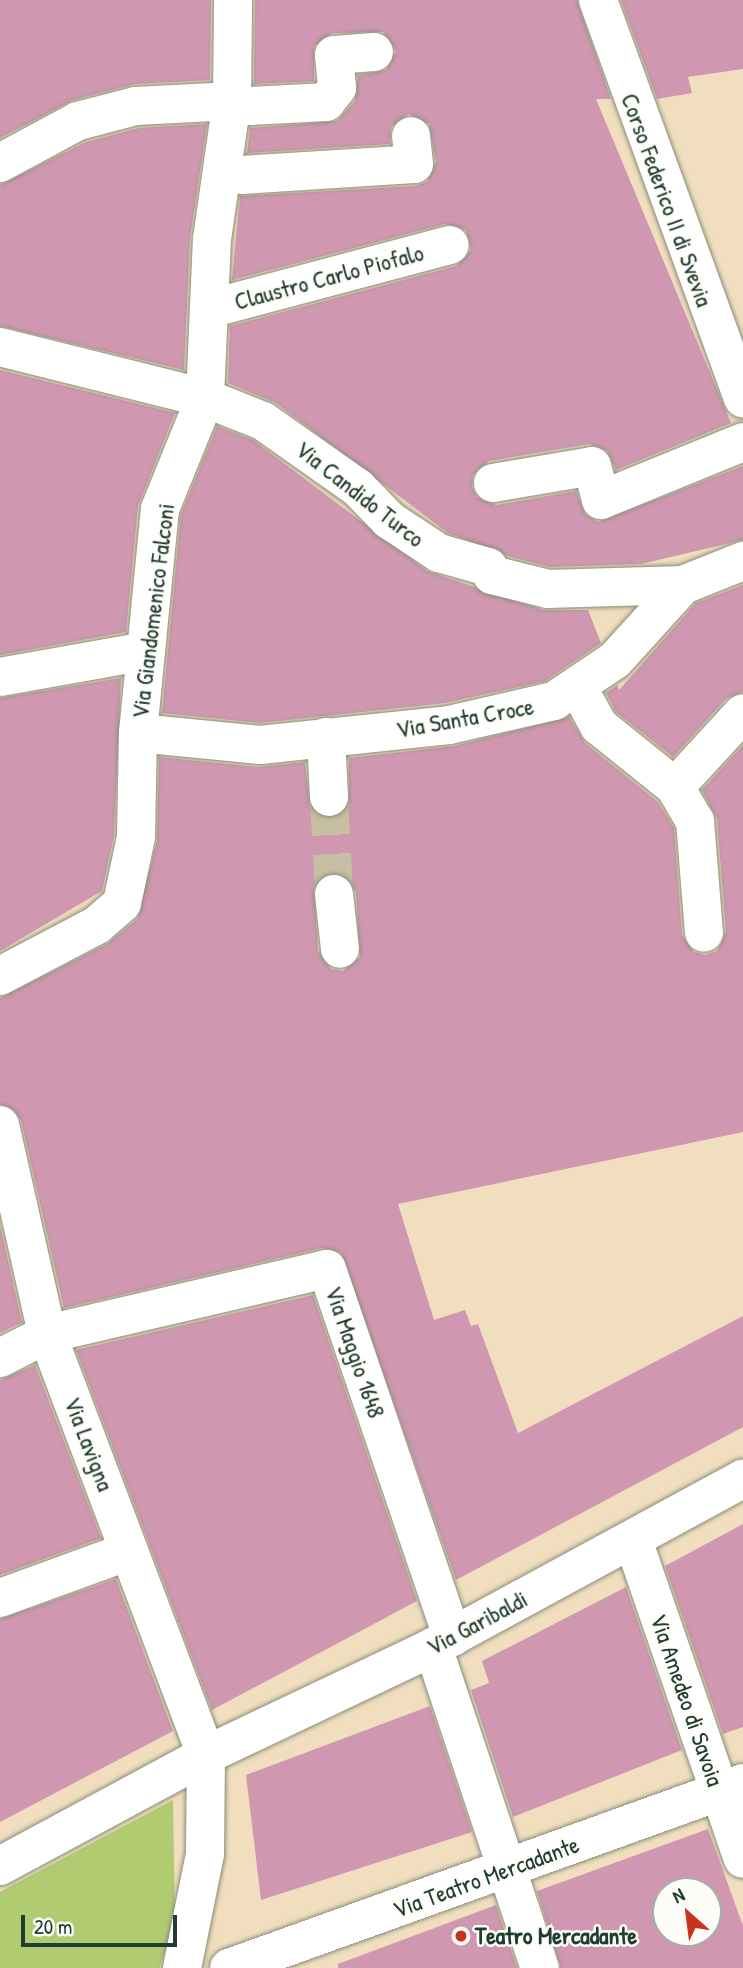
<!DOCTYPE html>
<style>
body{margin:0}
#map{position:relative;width:743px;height:1968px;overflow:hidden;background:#f1debf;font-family:"Patrick Hand",sans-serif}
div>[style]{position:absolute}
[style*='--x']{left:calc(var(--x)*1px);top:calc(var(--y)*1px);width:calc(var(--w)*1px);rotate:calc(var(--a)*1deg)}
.green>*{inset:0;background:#b1cb71}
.building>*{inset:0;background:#cf98b0}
.minor-tunnel>*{height:38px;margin-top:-19px;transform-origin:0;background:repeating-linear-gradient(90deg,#c7bea3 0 38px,transparent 0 57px)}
.roads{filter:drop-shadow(0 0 2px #888e7a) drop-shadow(0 0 2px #888e7a)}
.minor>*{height:38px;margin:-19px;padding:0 19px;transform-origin:19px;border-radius:19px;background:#fff}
.dots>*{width:19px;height:19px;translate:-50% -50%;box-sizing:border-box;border:4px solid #fdfcf7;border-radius:50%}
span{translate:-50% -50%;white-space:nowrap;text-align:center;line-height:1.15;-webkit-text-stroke:5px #fdfcf7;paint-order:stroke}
.street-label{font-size:24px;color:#1f3d34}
.poi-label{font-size:24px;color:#1f3d34;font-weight:700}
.left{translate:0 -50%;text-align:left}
.north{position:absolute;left:652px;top:1877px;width:70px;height:70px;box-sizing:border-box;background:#fdfcf7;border:2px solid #a4b0a9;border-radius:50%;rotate:332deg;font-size:19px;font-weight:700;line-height:28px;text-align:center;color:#1f3d34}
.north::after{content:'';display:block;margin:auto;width:24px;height:32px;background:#c8321e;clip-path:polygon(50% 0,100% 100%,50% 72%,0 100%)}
.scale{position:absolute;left:21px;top:1915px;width:156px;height:32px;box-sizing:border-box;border:4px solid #1f3d34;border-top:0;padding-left:9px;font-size:21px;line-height:24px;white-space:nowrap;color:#1f3d34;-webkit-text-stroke:5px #fdfcf7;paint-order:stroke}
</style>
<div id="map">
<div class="green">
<div style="clip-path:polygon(173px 1800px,175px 1924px,159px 1968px,0 1968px,0 1892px)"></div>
</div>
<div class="building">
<div style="clip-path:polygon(0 0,211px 0,210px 80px,135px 84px,73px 100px,0 138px)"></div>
<div style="clip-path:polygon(255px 0,577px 0,611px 99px,596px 99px,731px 423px,616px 470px,607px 451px,589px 444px,489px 461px,473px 475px,472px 487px,477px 497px,496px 505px,576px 491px,586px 515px,598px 522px,743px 466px,743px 540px,641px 564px,550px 567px,507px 556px,448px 533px,276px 403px,228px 383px,230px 326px,456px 266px,471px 250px,466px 230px,445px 224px,232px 280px,240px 196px,415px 186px,427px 182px,436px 162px,429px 124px,409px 114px,391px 127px,390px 144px,247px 153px,250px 128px,337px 121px,355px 101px,358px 75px,386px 70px,396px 51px,383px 32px,332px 33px,314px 46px,314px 81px,254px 84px)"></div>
<div style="clip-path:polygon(621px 0,743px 0,743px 69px,688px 77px,692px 93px,657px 99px)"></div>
<div style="clip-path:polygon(207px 124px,190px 238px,184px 370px,0 326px,0 185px,86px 142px,139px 128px)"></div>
<div style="clip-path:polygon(0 370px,175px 413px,138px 506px,126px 632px,0 655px)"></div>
<div style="clip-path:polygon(217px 426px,253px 440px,427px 571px,543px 610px,588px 610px,601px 643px,545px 681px,445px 703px,260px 723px,162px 713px,181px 514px)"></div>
<div style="clip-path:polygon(743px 585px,743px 692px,727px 698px,673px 757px,616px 712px,606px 693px,617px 685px,619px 690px,696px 603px)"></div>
<div style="clip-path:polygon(121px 678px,114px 835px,102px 891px,0 951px,0 698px)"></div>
<div style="clip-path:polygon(evenodd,569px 717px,585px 743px,658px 802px,674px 828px,682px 935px,694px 952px,705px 955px,717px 951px,726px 931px,717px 819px,702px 790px,743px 745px,743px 1132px,398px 1204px,434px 1320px,465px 1310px,471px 1326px,478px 1324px,518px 1433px,743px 1316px,743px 1427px,456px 1580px,341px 1253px,322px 1248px,64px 1308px,21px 1120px,0 1104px,0 998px,107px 944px,137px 919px,157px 841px,159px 757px,258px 767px,305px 762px,310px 808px,331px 819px,349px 806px,349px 758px,454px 746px,569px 717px,331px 872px,343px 874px,356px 892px,360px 957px,343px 971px,331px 969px,318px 951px,314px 886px,331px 872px)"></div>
<div style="clip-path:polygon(0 1225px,22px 1322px,0 1333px)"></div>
<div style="clip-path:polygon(313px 1295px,417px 1601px,212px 1710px,76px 1350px)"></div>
<div style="clip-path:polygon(35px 1365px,101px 1538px,0 1575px,0 1380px)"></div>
<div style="clip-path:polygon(743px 1524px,743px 1727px,723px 1734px,665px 1566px)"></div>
<div style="clip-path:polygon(116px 1579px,173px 1731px,0 1822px,0 1619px)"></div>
<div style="clip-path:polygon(626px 1587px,682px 1750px,513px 1817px,471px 1690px,489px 1683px,482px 1661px)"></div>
<div style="clip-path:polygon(430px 1706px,472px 1832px,261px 1900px,246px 1775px)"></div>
<div style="clip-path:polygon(evenodd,708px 1829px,743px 1926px,743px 1968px,561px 1968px,537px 1891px,708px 1829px,666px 1891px,708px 1891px,708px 1933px,666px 1933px,666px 1891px)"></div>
<div style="clip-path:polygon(496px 1905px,517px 1968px,338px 1968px,338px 1964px)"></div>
</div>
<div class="minor-tunnel">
<div style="--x:329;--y:797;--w:97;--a:87"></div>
</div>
<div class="roads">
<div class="minor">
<div style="--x:598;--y:0;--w:424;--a:70"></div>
<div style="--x:231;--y:107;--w:95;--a:-3"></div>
<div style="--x:326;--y:102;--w:18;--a:-52"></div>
<div style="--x:337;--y:88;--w:33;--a:-95"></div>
<div style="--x:334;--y:55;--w:40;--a:-4.3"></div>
<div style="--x:0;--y:163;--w:89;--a:-28.3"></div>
<div style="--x:78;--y:121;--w:60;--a:-14.5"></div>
<div style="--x:136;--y:106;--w:96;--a:-3"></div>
<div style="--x:241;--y:175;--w:173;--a:-3.6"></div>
<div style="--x:414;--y:164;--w:28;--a:-96"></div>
<div style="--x:209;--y:309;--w:249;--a:-14.9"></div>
<div style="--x:0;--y:347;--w:211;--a:14"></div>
<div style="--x:205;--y:398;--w:62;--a:21.6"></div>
<div style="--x:263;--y:421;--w:116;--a:35.2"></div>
<div style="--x:358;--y:488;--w:45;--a:45.9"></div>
<div style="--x:389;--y:520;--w:60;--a:33.4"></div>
<div style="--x:439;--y:553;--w:51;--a:15.9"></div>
<div style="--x:488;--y:567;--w:9;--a:63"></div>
<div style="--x:492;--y:575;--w:58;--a:14"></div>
<div style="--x:548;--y:589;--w:135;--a:-1.7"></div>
<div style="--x:493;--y:483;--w:100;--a:-9.7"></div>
<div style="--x:592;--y:466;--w:35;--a:75"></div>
<div style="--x:601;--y:500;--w:153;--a:-22.2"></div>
<div style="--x:0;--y:677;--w:148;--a:-10.1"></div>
<div style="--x:577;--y:686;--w:46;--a:61.2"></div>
<div style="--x:599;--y:726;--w:97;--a:38.8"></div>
<div style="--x:675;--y:787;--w:100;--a:-47.4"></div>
<div style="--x:138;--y:733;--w:123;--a:5.6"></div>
<div style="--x:260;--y:745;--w:190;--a:-6"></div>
<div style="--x:449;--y:725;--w:108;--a:-12.9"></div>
<div style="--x:554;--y:701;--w:73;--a:-33.9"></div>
<div style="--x:615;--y:660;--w:101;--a:-47.8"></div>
<div style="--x:683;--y:585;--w:65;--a:-21.8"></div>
<div style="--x:326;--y:737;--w:60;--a:87.1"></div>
<div style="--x:675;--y:787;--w:39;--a:60"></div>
<div style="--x:695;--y:821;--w:112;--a:85.4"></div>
<div style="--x:334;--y:894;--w:55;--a:83.8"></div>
<div style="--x:0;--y:976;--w:110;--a:-27.7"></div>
<div style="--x:97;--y:925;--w:33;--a:-41"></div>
<div style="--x:122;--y:903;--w:67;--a:-78"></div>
<div style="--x:136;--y:837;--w:104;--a:-88.9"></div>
<div style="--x:138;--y:733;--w:225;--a:-84.4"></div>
<div style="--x:160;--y:509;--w:120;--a:-67.9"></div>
<div style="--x:205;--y:398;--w:159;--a:-87.5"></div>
<div style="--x:212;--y:239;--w:139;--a:-81.8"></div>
<div style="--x:232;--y:101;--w:101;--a:-89.4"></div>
<div style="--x:0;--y:1125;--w:214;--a:77.3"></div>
<div style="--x:47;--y:1334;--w:450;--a:69.3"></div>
<div style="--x:206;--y:1755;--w:99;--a:90.6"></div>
<div style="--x:205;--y:1854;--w:116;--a:101.4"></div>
<div style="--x:0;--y:1358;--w:53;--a:-27.1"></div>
<div style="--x:47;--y:1334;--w:287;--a:-13.1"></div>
<div style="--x:327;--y:1269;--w:389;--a:71.2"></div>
<div style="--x:633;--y:1540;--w:337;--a:71"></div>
<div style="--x:0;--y:1598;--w:137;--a:-20"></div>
<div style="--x:433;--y:1647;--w:338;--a:71.6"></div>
<div style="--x:0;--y:1866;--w:234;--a:-28.3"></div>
<div style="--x:206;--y:1755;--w:251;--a:-25.4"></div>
<div style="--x:433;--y:1647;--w:353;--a:-28.5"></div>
<div style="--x:229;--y:1968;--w:546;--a:-19.79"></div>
</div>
</div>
<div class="dots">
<div style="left:461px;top:1936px;background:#c8321e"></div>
</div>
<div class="street-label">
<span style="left:667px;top:200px;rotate:70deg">Corso Federico II di Svevia</span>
<span style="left:329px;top:277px;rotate:-15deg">Claustro Carlo Piofalo</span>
<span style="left:360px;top:494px;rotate:38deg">Via Candido Turco</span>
<span style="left:153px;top:611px;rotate:-83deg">Via Giandomenico Falconi</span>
<span style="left:465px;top:718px;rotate:-10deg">Via Santa Croce</span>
<span style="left:355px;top:1352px;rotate:71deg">Via Maggio 1648</span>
<span style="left:89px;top:1444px;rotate:69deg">Via Lavigna</span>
<span style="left:477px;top:1623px;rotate:-28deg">Via Garibaldi</span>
<span style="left:687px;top:1700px;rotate:71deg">Via Amedeo di Savoia</span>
<span style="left:486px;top:1877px;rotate:-20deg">Via Teatro Mercadante</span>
</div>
<div class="poi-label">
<span class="left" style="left:475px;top:1936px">Teatro Mercadante</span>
</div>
<div class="north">N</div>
<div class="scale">20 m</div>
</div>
